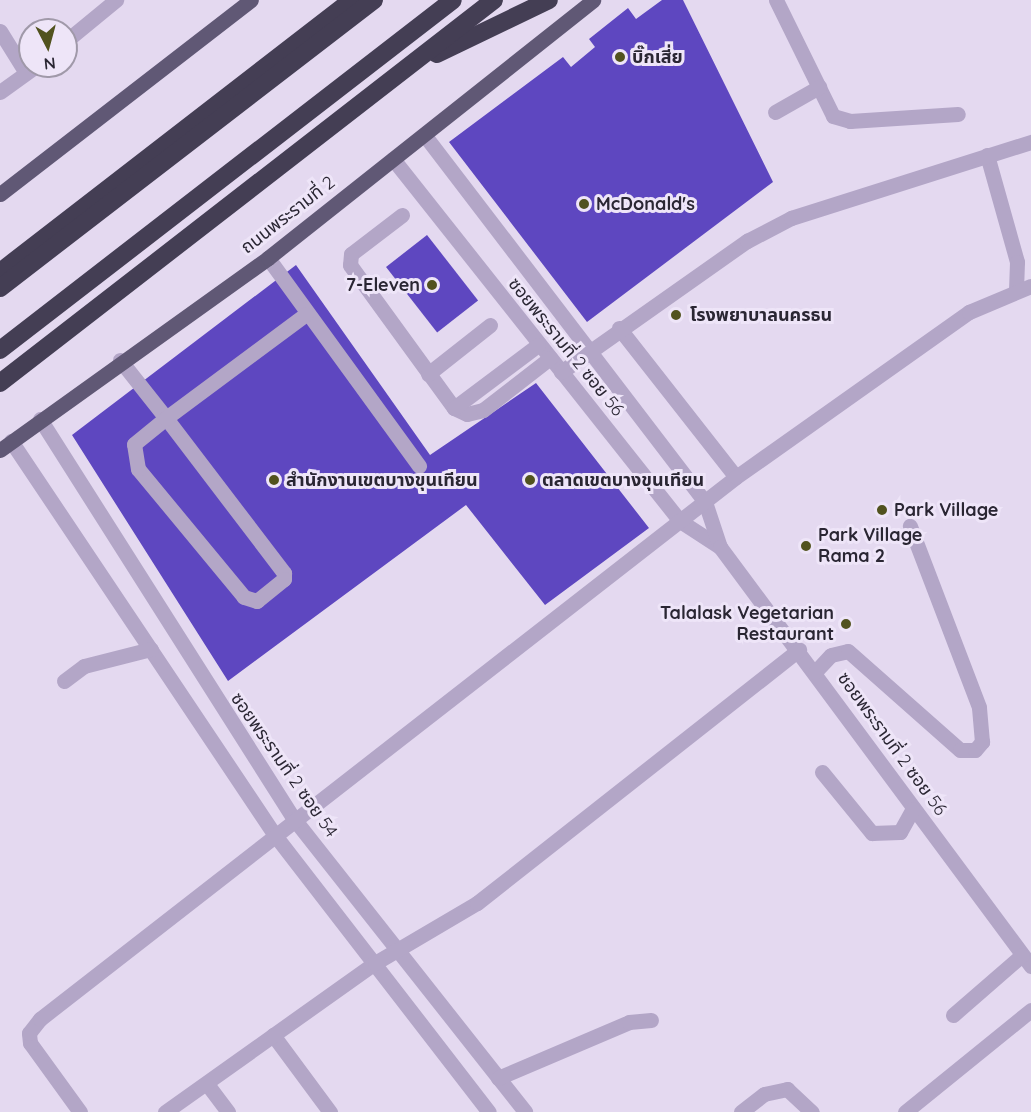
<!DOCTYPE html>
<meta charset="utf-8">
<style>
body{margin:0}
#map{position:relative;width:1031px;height:1112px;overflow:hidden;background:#e4d9f0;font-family:Quicksand,"Noto Sans Thai",sans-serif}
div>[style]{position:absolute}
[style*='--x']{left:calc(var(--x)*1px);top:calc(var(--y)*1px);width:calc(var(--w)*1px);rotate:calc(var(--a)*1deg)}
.building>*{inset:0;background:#5e47c0;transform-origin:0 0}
.minor>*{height:15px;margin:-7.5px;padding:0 7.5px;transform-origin:7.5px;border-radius:7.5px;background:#b3a6c7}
.major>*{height:15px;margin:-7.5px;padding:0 7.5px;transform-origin:7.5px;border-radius:7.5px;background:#605875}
.highway>*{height:18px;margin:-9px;padding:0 9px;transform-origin:9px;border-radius:9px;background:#443e54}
.dots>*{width:16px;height:16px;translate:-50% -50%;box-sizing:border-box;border:3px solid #eee5f8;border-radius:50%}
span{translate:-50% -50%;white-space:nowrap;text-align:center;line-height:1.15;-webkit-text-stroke:6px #eee5f8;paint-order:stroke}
.poi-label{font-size:18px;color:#2a2633;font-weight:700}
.left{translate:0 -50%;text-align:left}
.right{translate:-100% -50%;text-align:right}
.street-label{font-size:18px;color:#2a2633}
.north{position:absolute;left:18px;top:18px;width:60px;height:60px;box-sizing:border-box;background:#eee5f8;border:2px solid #a099a9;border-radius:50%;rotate:174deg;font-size:16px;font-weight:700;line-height:24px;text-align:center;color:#2a2633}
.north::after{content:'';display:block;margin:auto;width:21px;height:27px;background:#51521e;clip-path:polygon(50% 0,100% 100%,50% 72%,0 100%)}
</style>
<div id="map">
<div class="building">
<div style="clip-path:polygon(662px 0,683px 0,773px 182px,587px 322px,449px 142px,563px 57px,571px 67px,595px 47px,589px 39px,628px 8px,636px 19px)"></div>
<div style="left:427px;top:235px;width:83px;height:52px;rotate:52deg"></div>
<div style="clip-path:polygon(296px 265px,430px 455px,536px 383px,649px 528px,545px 605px,466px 505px,228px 681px,72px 435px)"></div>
</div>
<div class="minor">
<div style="--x:776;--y:0;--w:129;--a:63.8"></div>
<div style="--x:833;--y:116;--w:18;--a:16"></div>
<div style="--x:850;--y:121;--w:108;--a:-3.7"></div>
<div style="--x:0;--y:31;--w:49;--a:58.2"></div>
<div style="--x:66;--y:41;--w:65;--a:-39.4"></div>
<div style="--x:0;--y:92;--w:44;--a:-35.8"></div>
<div style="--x:775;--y:112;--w:51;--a:-29.6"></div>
<div style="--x:987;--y:155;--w:111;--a:74.3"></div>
<div style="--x:1017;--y:262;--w:27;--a:92"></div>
<div style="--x:393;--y:159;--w:462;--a:51.6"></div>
<div style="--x:680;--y:521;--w:48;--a:33"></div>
<div style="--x:720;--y:547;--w:47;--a:-108.4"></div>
<div style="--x:705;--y:502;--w:462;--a:-127.4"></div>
<div style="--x:402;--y:215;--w:64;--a:142.6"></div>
<div style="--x:351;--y:254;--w:11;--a:95"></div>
<div style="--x:350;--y:265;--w:177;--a:54"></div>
<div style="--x:454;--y:408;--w:14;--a:25"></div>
<div style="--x:467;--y:414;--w:16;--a:-14"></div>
<div style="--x:483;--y:410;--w:85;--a:-37.8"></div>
<div style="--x:268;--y:258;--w:257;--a:54"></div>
<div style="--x:619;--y:328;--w:189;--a:51.9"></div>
<div style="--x:120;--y:360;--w:74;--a:51.6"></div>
<div style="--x:166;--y:418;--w:195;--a:52.7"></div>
<div style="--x:284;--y:573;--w:6;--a:90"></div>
<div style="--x:284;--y:579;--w:35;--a:141"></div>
<div style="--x:257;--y:601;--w:14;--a:-163"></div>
<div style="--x:244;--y:597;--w:166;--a:-129.6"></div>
<div style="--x:138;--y:469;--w:25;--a:-99"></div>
<div style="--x:134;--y:444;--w:41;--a:-39.1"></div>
<div style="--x:166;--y:418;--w:174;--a:-36.6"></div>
<div style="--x:561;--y:372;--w:228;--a:-35.2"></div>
<div style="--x:747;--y:241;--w:50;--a:-27.6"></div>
<div style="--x:791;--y:218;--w:252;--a:-17.6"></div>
<div style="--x:428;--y:374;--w:79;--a:-38.3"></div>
<div style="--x:454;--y:408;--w:105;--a:-36.9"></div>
<div style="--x:40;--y:419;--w:474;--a:57.6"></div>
<div style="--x:294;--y:819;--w:373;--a:51.7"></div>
<div style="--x:11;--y:441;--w:473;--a:56.2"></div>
<div style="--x:274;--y:834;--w:351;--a:52.3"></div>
<div style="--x:720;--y:547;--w:522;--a:53.42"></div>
<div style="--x:815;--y:672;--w:23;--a:-47"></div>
<div style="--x:831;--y:655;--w:17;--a:-13"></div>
<div style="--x:848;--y:651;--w:149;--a:41.5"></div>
<div style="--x:960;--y:750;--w:15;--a:0"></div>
<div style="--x:975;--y:750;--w:11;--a:-49"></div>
<div style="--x:982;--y:742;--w:35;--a:-95"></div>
<div style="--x:979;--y:707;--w:194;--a:-110.9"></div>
<div style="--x:64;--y:681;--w:25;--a:-37"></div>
<div style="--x:84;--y:666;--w:69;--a:-14.2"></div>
<div style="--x:822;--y:772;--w:79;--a:50.7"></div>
<div style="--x:872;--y:833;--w:28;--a:-2"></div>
<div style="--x:900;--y:832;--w:26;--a:-61"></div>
<div style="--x:953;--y:1015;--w:91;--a:-41"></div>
<div style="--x:273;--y:1035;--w:96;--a:53.5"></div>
<div style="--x:498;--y:1078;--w:142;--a:-23.1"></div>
<div style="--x:629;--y:1022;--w:22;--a:-5"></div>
<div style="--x:207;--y:1084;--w:35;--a:53"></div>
<div style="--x:80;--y:1112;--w:85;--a:-125.9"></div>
<div style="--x:30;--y:1043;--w:10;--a:-96"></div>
<div style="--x:29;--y:1033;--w:18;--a:-52"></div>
<div style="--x:40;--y:1019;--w:882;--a:-37.91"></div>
<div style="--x:736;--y:477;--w:286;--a:-35.3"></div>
<div style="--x:969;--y:312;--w:67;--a:-22.8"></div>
<div style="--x:165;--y:1112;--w:257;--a:-35.4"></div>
<div style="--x:375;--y:963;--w:118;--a:-30.5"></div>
<div style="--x:477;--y:903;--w:410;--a:-38.2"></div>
<div style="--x:741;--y:1112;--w:29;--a:-38"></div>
<div style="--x:764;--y:1094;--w:24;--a:-12"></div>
<div style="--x:787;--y:1089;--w:34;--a:43"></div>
<div style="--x:905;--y:1112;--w:162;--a:-39"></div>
</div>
<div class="major">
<div style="--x:0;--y:194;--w:317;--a:-37.7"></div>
<div style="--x:0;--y:450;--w:330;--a:-35.6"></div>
<div style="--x:268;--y:258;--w:415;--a:-38.4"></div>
</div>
<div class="highway">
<div style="--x:437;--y:54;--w:124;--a:-25.7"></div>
<div style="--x:0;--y:272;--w:445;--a:-37.7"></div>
<div style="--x:0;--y:288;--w:472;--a:-37.6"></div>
<div style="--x:0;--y:350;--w:572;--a:-37.69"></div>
<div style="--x:0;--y:383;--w:625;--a:-37.79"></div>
</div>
<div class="dots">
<div style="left:620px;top:57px;background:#51521e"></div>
<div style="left:584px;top:204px;background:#51521e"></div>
<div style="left:432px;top:285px;background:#51521e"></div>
<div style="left:676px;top:315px;background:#51521e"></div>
<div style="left:274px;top:480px;background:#51521e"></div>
<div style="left:530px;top:480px;background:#51521e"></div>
<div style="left:882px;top:510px;background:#51521e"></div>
<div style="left:806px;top:546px;background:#51521e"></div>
<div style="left:846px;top:624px;background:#51521e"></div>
</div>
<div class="poi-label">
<span class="left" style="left:632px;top:57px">บิ๊กเสี่ย</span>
<span class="left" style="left:596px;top:204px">McDonald's</span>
<span class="right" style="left:420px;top:285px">7-Eleven</span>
<span class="left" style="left:690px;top:315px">โรงพยาบาลนครธน</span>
<span class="left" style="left:286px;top:480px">สำนักงานเขตบางขุนเทียน</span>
<span class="left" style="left:542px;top:480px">ตลาดเขตบางขุนเทียน</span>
<span class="left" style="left:894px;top:510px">Park Village</span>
<span class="left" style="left:818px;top:546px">Park Village<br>Rama 2</span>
<span class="right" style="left:834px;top:624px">Talalask Vegetarian<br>Restaurant</span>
</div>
<div class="street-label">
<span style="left:288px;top:215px;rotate:-38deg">ถนนพระรามที่ 2</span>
<span style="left:566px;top:347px;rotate:51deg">ซอยพระรามที่ 2 ซอย 56</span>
<span style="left:892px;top:744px;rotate:54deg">ซอยพระรามที่ 2 ซอย 56</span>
<span style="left:284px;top:765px;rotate:55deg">ซอยพระรามที่ 2 ซอย 54</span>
</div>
<div class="north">N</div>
</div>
